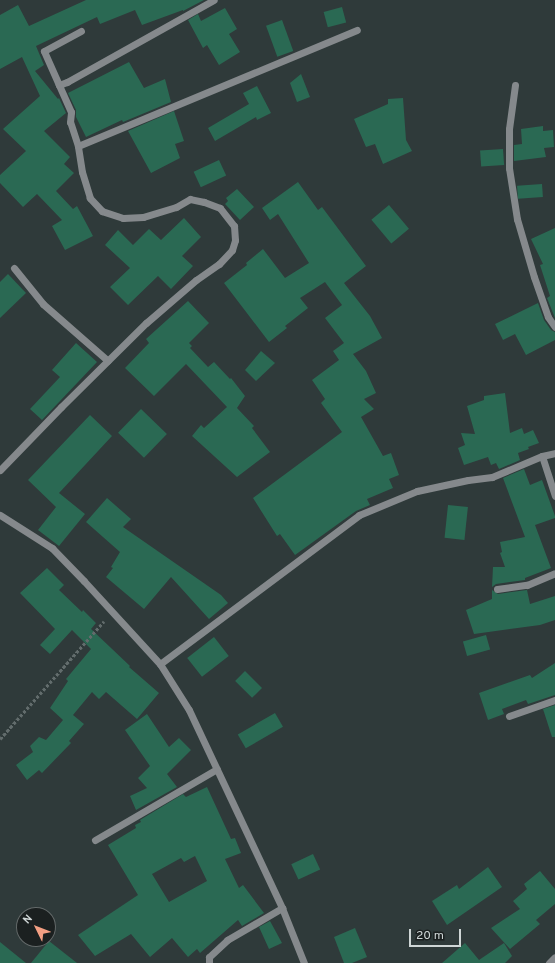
<!DOCTYPE html>
<style>
body{margin:0}
#map{position:relative;width:555px;height:963px;overflow:hidden;background:#2f3a3a;font-family:Overpass,sans-serif}
div>[style]{position:absolute}
[style*='--x']{left:calc(var(--x)*1px);top:calc(var(--y)*1px);width:calc(var(--w)*1px);rotate:calc(var(--a)*1deg)}
.building>*{inset:0;background:#2a6953;transform-origin:0 0}
.path>*{height:2.5px;margin-top:-1.25px;transform-origin:0;background:repeating-linear-gradient(90deg,#626c6c 0 3px,transparent 0 5px)}
.minor>*{height:7px;margin:-3.5px;padding:0 3.5px;transform-origin:3.5px;border-radius:3.5px;background:#85898c}
span{translate:-50% -50%;white-space:nowrap;text-align:center;line-height:1.15;-webkit-text-stroke:3px #1b2020;paint-order:stroke}
.north{position:absolute;left:16px;top:907px;width:40px;height:40px;box-sizing:border-box;background:#1b2020;border:1px solid #636969;border-radius:50%;rotate:313deg;font-size:11px;font-weight:700;line-height:16px;text-align:center;color:#cfd6d6}
.north::after{content:'';display:block;margin:auto;width:14px;height:18px;background:#f39f83;clip-path:polygon(50% 0,100% 100%,50% 72%,0 100%)}
.scale{position:absolute;left:409px;top:929px;width:52px;height:18px;box-sizing:border-box;border:2px solid #cfd6d6;border-top:0;padding-left:5px;font-size:12px;line-height:14px;white-space:nowrap;color:#cfd6d6;-webkit-text-stroke:3px #1b2020;paint-order:stroke}
</style>
<div id="map">
<div class="building">
<div style="clip-path:polygon(86px 0,204px 0,183px 11px,183px 10px,142px 25px,135px 10px,100px 24px,97px 17px,36px 46px,44px 65px,35px 71px,58px 99px,59px 98px,66px 113px,44px 131px,70px 157px,64px 164px,74px 173px,56px 191px,73px 209px,77px 206px,93px 236px,65px 250px,52px 226px,62px 220px,37px 194px,23px 207px,0 183px,0 175px,26px 151px,3px 129px,40px 96px,22px 57px,0 69px,0 15px,18px 5px,29px 26px)"></div>
<div style="left:342px;top:7px;width:16px;height:19px;rotate:75deg"></div>
<div style="clip-path:polygon(225px 8px,237px 29px,229px 34px,240px 52px,219px 65px,207px 45px,203px 48px,188px 20px,198px 14px,201px 21px)"></div>
<div style="left:282px;top:20px;width:33px;height:17px;rotate:70deg"></div>
<div style="clip-path:polygon(129px 62px,144px 88px,165px 79px,171px 102px,123px 122px,122px 120px,86px 137px,76px 117px,76px 110px,68px 93px)"></div>
<div style="clip-path:polygon(301px 74px,310px 97px,297px 102px,290px 83px)"></div>
<div style="clip-path:polygon(257px 86px,271px 113px,257px 120px,256px 117px,215px 141px,208px 128px,249px 104px,243px 93px)"></div>
<div style="clip-path:polygon(403px 98px,406px 140px,412px 151px,383px 164px,375px 144px,366px 147px,354px 119px,388px 104px,388px 99px)"></div>
<div style="clip-path:polygon(174px 111px,184px 141px,175px 144px,180px 158px,151px 173px,128px 131px)"></div>
<div style="clip-path:polygon(543px 126px,543px 131px,553px 130px,554px 147px,544px 148px,546px 157px,514px 161px,514px 145px,522px 144px,521px 129px)"></div>
<div style="left:503px;top:149px;width:16px;height:23px;rotate:86deg"></div>
<div style="left:219px;top:160px;width:17px;height:28px;rotate:65deg"></div>
<div style="clip-path:polygon(298px 182px,318px 210px,322px 207px,366px 266px,344px 283px,370px 316px,382px 338px,353px 354px,366px 371px,376px 393px,364px 399px,374px 409px,361px 417px,383px 456px,391px 453px,399px 475px,389px 479px,393px 488px,367px 499px,370px 505px,356px 511px,295px 555px,280px 534px,277px 536px,253px 498px,342px 432px,321px 403px,325px 399px,312px 380px,339px 360px,333px 351px,344px 343px,325px 318px,342px 305px,325px 282px,300px 298px,308px 308px,285px 326px,287px 328px,269px 342px,224px 283px,247px 265px,246px 263px,263px 249px,285px 278px,309px 263px,278px 214px,270px 220px,262px 208px)"></div>
<div style="left:542px;top:184px;width:13px;height:25px;rotate:86deg"></div>
<div style="clip-path:polygon(237px 189px,254px 207px,240px 220px,225px 204px,228px 201px,226px 198px)"></div>
<div style="left:389px;top:205px;width:31px;height:23px;rotate:50deg"></div>
<div style="clip-path:polygon(184px 218px,201px 237px,182px 256px,193px 266px,171px 289px,158px 276px,128px 305px,110px 287px,130px 268px,105px 245px,118px 230px,133px 245px,149px 229px,161px 240px)"></div>
<div style="clip-path:polygon(555px 228px,555px 318px,547px 298px,550px 296px,540px 265px,543px 264px,531px 239px)"></div>
<div style="clip-path:polygon(8px 274px,26px 293px,0 318px,0 282px)"></div>
<div style="clip-path:polygon(188px 301px,209px 323px,189px 343px,192px 346px,190px 348px,208px 367px,214px 362px,230px 379px,231px 378px,245px 396px,237px 408px,254px 426px,252px 428px,270px 452px,237px 477px,192px 436px,201px 425px,204px 428px,227px 407px,186px 364px,154px 396px,125px 368px,149px 343px,146px 339px)"></div>
<div style="clip-path:polygon(538px 303px,544px 320px,551px 330px,555px 332px,555px 340px,526px 355px,515px 334px,503px 340px,495px 324px)"></div>
<div style="clip-path:polygon(76px 343px,97px 362px,42px 420px,30px 409px,60px 377px,52px 370px)"></div>
<div style="clip-path:polygon(261px 351px,275px 363px,256px 381px,245px 370px)"></div>
<div style="clip-path:polygon(505px 393px,510px 433px,522px 428px,524px 434px,533px 430px,539px 443px,528px 447px,529px 449px,518px 453px,520px 460px,499px 469px,496px 463px,491px 465px,488px 457px,464px 465px,458px 448px,465px 445px,461px 433px,475px 434px,467px 406px,484px 400px,484px 396px)"></div>
<div style="left:141px;top:409px;width:36px;height:33px;rotate:44deg"></div>
<div style="clip-path:polygon(90px 415px,112px 436px,59px 493px,85px 514px,59px 546px,38px 530px,56px 507px,28px 480px)"></div>
<div style="clip-path:polygon(524px 469px,530px 485px,542px 480px,555px 516px,555px 518px,535px 525px,551px 568px,525px 578px,525px 580px,496px 584px,492px 587px,493px 567px,505px 567px,500px 553px,502px 552px,500px 542px,525px 537px,503px 478px)"></div>
<div style="clip-path:polygon(107px 498px,131px 519px,123px 527px,221px 595px,228px 603px,209px 619px,171px 577px,144px 609px,106px 577px,113px 568px,111px 567px,120px 552px,86px 522px)"></div>
<div style="left:448px;top:505px;width:20px;height:33px;rotate:6deg"></div>
<div style="clip-path:polygon(47px 568px,64px 585px,59px 590px,82px 612px,83px 610px,96px 623px,91px 629px,130px 666px,129px 667px,159px 693px,137px 719px,106px 692px,99px 699px,92px 692px,73px 715px,84px 724px,69px 741px,71px 743px,42px 773px,39px 770px,27px 780px,16px 765px,33px 752px,30px 746px,39px 737px,46px 740px,63px 720px,50px 708px,68px 681px,66px 679px,91px 649px,72px 630px,50px 654px,40px 645px,55px 629px,20px 593px)"></div>
<div style="clip-path:polygon(492px 590px,498px 594px,527px 590px,530px 604px,555px 596px,555px 620px,540px 625px,474px 634px,466px 610px,492px 599px)"></div>
<div style="left:486px;top:635px;width:15px;height:24px;rotate:74deg"></div>
<div style="left:214px;top:637px;width:24px;height:34px;rotate:52deg"></div>
<div style="clip-path:polygon(555px 663px,555px 695px,528px 704px,526px 700px,502px 709px,504px 714px,488px 720px,479px 693px,530px 675px,532px 678px)"></div>
<div style="left:245px;top:671px;width:24px;height:14px;rotate:45deg"></div>
<div style="clip-path:polygon(555px 705px,555px 737px,552px 737px,543px 709px)"></div>
<div style="left:275px;top:713px;width:16px;height:43px;rotate:60deg"></div>
<div style="clip-path:polygon(147px 714px,169px 747px,179px 738px,191px 750px,167px 774px,177px 787px,136px 810px,130px 796px,147px 788px,138px 778px,150px 766px,125px 730px)"></div>
<div style="clip-path:polygon(evenodd,207px 787px,231px 839px,235px 838px,241px 853px,225px 859px,239px 888px,243px 885px,264px 913px,242px 926px,238px 920px,200px 953px,197px 949px,188px 957px,172px 938px,150px 957px,131px 934px,95px 956px,78px 935px,138px 895px,108px 845px,136px 828px,135px 825px,141px 822px,140px 820px,183px 794px,186px 797px,207px 787px,195px 856px,207px 881px,169px 902px,152px 874px,181px 858px,184px 862px,195px 856px)"></div>
<div style="left:313px;top:854px;width:17px;height:24px;rotate:65deg"></div>
<div style="clip-path:polygon(488px 867px,502px 887px,447px 925px,432px 901px,457px 885px,459px 889px)"></div>
<div style="clip-path:polygon(540px 871px,555px 889px,555px 904px,536px 920px,540px 924px,510px 949px,491px 928px,520px 909px,513px 901px,527px 889px,524px 884px)"></div>
<div style="clip-path:polygon(270px 921px,282px 943px,269px 949px,259px 927px)"></div>
<div style="clip-path:polygon(355px 928px,367px 957px,352px 963px,344px 963px,334px 937px)"></div>
<div style="clip-path:polygon(49px 941px,77px 963px,31px 963px)"></div>
<div style="clip-path:polygon(0 942px,26px 963px,0 963px)"></div>
<div style="clip-path:polygon(465px 943px,479px 960px,504px 943px,512px 956px,505px 963px,442px 963px)"></div>
</div>
<div class="path">
<div style="--x:0;--y:739;--w:157;--a:-48.6"></div>
</div>
<div class="minor">
<div style="--x:59;--y:85;--w:37;--a:-114"></div>
<div style="--x:44;--y:51;--w:42;--a:-28.4"></div>
<div style="--x:515;--y:85;--w:44;--a:97.8"></div>
<div style="--x:509;--y:129;--w:39;--a:90"></div>
<div style="--x:509;--y:168;--w:52;--a:81.1"></div>
<div style="--x:517;--y:219;--w:60;--a:73.7"></div>
<div style="--x:534;--y:277;--w:42;--a:70.7"></div>
<div style="--x:548;--y:317;--w:12;--a:55"></div>
<div style="--x:78;--y:146;--w:25;--a:-108"></div>
<div style="--x:70;--y:122;--w:10;--a:-84"></div>
<div style="--x:71;--y:112;--w:30;--a:-114"></div>
<div style="--x:59;--y:85;--w:9;--a:-21"></div>
<div style="--x:67;--y:82;--w:168;--a:-29.2"></div>
<div style="--x:14;--y:268;--w:46;--a:51.1"></div>
<div style="--x:43;--y:304;--w:86;--a:41.2"></div>
<div style="--x:542;--y:456;--w:42;--a:72"></div>
<div style="--x:0;--y:470;--w:88;--a:-45.9"></div>
<div style="--x:61;--y:407;--w:120;--a:-44.7"></div>
<div style="--x:146;--y:323;--w:66;--a:-40.7"></div>
<div style="--x:196;--y:280;--w:28;--a:-35"></div>
<div style="--x:219;--y:264;--w:19;--a:-47"></div>
<div style="--x:232;--y:250;--w:10;--a:-73"></div>
<div style="--x:235;--y:240;--w:14;--a:-94"></div>
<div style="--x:234;--y:226;--w:23;--a:-128"></div>
<div style="--x:220;--y:208;--w:17;--a:-159"></div>
<div style="--x:204;--y:202;--w:14;--a:-168"></div>
<div style="--x:190;--y:199;--w:16;--a:150"></div>
<div style="--x:176;--y:207;--w:34;--a:163"></div>
<div style="--x:143;--y:217;--w:20;--a:177"></div>
<div style="--x:123;--y:218;--w:22;--a:-162"></div>
<div style="--x:102;--y:211;--w:18;--a:-133"></div>
<div style="--x:90;--y:198;--w:27;--a:-107"></div>
<div style="--x:82;--y:172;--w:26;--a:-99"></div>
<div style="--x:78;--y:146;--w:302;--a:-22.6"></div>
<div style="--x:0;--y:515;--w:62;--a:32.4"></div>
<div style="--x:52;--y:548;--w:46;--a:45.9"></div>
<div style="--x:84;--y:581;--w:113;--a:47.5"></div>
<div style="--x:160;--y:664;--w:54;--a:57.8"></div>
<div style="--x:189;--y:710;--w:219;--a:64.8"></div>
<div style="--x:282;--y:908;--w:59;--a:68.2"></div>
<div style="--x:497;--y:589;--w:30;--a:-8"></div>
<div style="--x:527;--y:585;--w:30;--a:-23"></div>
<div style="--x:160;--y:664;--w:249;--a:-36.8"></div>
<div style="--x:359;--y:515;--w:63;--a:-22.5"></div>
<div style="--x:417;--y:491;--w:52;--a:-12.2"></div>
<div style="--x:468;--y:480;--w:24;--a:-7"></div>
<div style="--x:492;--y:477;--w:54;--a:-22.8"></div>
<div style="--x:542;--y:456;--w:13;--a:-13"></div>
<div style="--x:509;--y:716;--w:49;--a:-19.2"></div>
<div style="--x:95;--y:840;--w:141;--a:-30.2"></div>
<div style="--x:209;--y:963;--w:6;--a:-90"></div>
<div style="--x:209;--y:957;--w:25;--a:-43"></div>
<div style="--x:227;--y:940;--w:64;--a:-30.2"></div>
<div style="--x:549;--y:963;--w:8;--a:-45"></div>
</div>
<div class="north">N</div>
<div class="scale">20 m</div>
</div>
